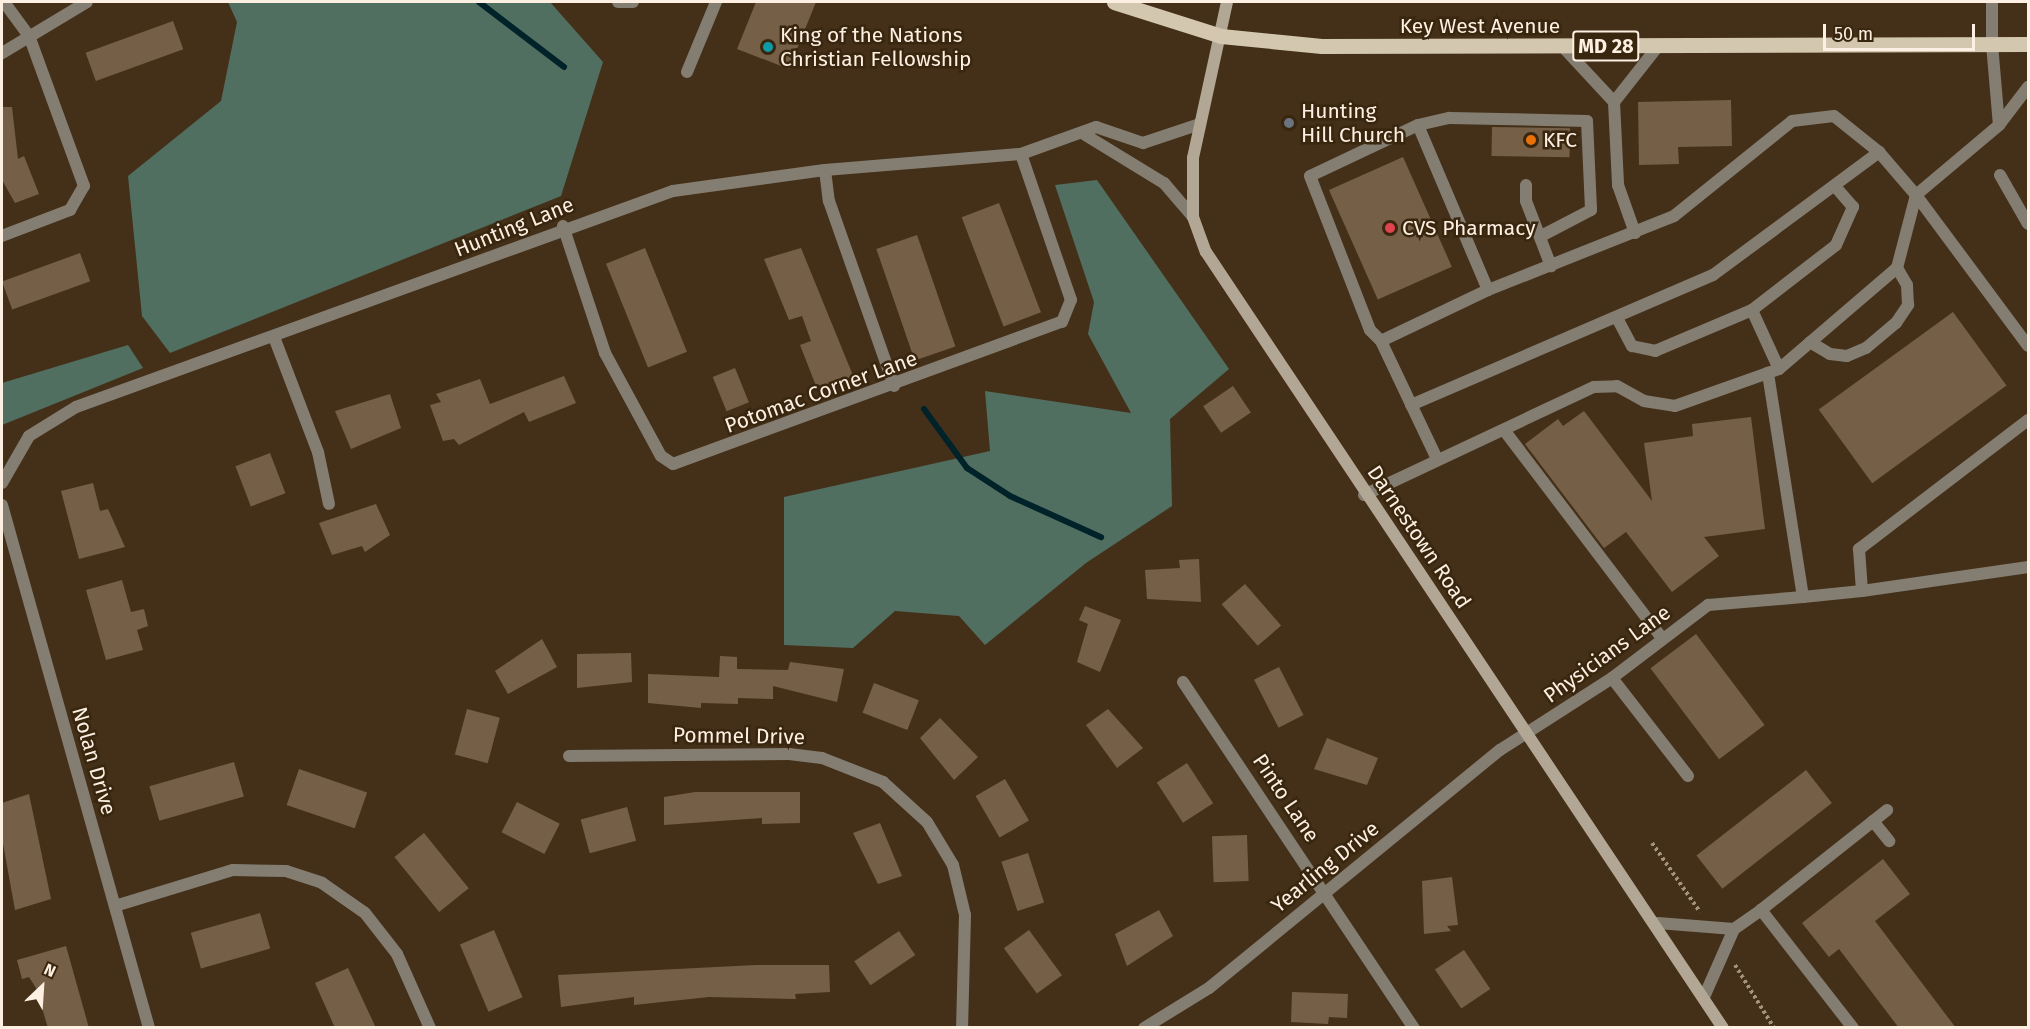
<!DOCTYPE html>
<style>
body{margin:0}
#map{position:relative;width:2030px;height:1029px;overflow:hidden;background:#443019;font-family:"Fira Sans",sans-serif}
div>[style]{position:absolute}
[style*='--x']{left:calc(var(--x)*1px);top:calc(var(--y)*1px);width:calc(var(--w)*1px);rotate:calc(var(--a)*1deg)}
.forest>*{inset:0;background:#516f60}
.stream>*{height:6px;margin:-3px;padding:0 3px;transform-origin:3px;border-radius:3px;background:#002229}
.building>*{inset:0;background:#765f47;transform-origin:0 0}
.path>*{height:4px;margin-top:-2px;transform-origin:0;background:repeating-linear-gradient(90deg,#a39380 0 3px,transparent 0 6px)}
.lane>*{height:12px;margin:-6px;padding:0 6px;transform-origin:6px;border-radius:6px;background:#847e72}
.street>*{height:12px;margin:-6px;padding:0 6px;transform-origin:6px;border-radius:6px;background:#847e72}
.secondary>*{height:12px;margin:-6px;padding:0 6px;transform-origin:6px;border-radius:6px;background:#b2a795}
.primary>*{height:15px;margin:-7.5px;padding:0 7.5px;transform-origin:7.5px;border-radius:7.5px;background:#d4c7af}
.dots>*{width:16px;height:16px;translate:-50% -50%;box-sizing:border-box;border:3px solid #39260f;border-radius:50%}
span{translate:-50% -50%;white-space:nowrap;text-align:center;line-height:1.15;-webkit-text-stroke:5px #39260f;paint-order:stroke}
.shield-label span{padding:2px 4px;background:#39260f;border:2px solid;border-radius:4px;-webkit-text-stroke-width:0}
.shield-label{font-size:20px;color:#fdf0e2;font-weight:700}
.street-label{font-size:21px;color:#fdf0e2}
.poi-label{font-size:21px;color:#fdf0e2}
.left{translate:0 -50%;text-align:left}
.frame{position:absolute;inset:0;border:3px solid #fdf0e2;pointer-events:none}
.north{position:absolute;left:12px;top:957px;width:60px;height:60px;-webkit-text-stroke:4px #39260f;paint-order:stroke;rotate:25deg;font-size:16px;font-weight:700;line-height:24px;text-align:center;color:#fdf0e2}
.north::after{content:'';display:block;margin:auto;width:21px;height:27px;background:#fdf0e2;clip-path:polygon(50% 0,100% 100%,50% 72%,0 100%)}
.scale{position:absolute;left:1823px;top:24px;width:152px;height:27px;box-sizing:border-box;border:3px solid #fdf0e2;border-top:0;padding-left:8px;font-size:18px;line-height:21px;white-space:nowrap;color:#fdf0e2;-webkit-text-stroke:4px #39260f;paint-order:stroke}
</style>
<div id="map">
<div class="forest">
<div style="clip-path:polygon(228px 2px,550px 2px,603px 62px,561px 196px,170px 353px,142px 316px,128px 176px,221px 101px,237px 22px)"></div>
<div style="clip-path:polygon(1097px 180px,1229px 369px,1170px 419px,1172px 506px,1086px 563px,985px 645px,959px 616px,895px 611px,853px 648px,784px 645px,784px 497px,990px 451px,985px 391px,1131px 413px,1088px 334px,1094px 302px,1055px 185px)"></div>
<div style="clip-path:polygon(128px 345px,143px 368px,2px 425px,2px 383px)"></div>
</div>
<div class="stream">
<div style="--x:479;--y:2;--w:107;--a:37.4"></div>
<div style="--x:924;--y:409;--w:73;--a:53.9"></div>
<div style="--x:967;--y:468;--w:51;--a:33.1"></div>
<div style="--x:1010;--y:496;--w:100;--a:24.3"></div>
</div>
<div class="building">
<div style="clip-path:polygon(756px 2px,816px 2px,789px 69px,737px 49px)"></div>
<div style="left:173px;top:21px;width:30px;height:93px;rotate:70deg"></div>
<div style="clip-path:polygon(1731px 100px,1732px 146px,1678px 147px,1679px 164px,1639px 165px,1638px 102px)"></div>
<div style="clip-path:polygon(2px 107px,12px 107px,18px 159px,24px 156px,39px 194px,15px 203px,2px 180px)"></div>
<div style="left:1492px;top:127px;width:78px;height:29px;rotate:1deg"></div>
<div style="left:1403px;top:157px;width:120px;height:81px;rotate:66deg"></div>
<div style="left:999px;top:203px;width:117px;height:40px;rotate:69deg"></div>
<div style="left:917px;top:235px;width:118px;height:43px;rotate:71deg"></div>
<div style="left:645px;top:248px;width:112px;height:42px;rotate:68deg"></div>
<div style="clip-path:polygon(801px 248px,854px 378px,818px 391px,800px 345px,811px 341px,802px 316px,789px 320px,764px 259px)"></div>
<div style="left:80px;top:253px;width:30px;height:83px;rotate:70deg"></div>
<div style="left:1953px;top:312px;width:91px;height:166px;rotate:54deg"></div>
<div style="left:735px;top:368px;width:37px;height:24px;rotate:68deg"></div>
<div style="clip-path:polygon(564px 376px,576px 403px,529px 422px,524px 412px,459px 445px,454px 439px,443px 441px,430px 405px,441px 402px,436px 394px,480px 379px,490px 404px)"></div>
<div style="left:1233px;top:386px;width:32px;height:36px;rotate:56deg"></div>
<div style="clip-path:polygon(390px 394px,401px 428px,351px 449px,335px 411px)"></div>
<div style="clip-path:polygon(1584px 411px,1652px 501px,1644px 443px,1693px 436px,1692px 424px,1751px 417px,1765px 529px,1704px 537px,1719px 556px,1672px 592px,1626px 532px,1604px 548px,1525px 444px,1558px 419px,1563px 426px)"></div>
<div style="left:270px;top:453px;width:43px;height:37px;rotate:69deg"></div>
<div style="clip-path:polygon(93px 483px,100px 511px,108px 509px,125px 547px,79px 559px,61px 491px)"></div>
<div style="clip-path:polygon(376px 504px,390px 535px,365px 552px,362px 546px,332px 555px,319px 523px)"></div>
<div style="clip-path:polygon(1199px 559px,1201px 602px,1147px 599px,1145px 570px,1180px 568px,1179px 560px)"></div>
<div style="clip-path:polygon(122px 580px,131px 612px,144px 609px,148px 626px,137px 630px,143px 650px,106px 660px,86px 590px)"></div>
<div style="left:1245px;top:584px;width:55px;height:31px;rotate:49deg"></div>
<div style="clip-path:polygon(1085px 606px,1121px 620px,1100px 672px,1077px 662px,1088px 624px,1079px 620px)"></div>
<div style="left:1696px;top:634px;width:114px;height:57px;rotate:53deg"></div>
<div style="clip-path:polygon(542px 639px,557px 667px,508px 694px,495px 671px)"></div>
<div style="clip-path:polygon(631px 653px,632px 682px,577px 688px,577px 654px)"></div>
<div style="clip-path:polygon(720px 656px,737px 657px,737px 669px,788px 670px,790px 662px,844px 669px,837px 702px,773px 686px,773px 699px,738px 698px,738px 704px,701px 703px,701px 708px,648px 703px,648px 674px,719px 677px)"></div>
<div style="left:1279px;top:667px;width:54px;height:28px;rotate:63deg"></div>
<div style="left:874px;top:683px;width:48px;height:32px;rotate:21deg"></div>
<div style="left:467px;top:709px;width:34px;height:47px;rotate:15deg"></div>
<div style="clip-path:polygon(1108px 709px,1143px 748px,1117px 768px,1086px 725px)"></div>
<div style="clip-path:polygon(940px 718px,978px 757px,954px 780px,920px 738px)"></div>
<div style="clip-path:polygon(1327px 738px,1378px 758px,1367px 785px,1314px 769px)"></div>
<div style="left:234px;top:762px;width:36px;height:88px;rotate:74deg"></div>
<div style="left:1187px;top:763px;width:48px;height:36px;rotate:57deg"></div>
<div style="left:299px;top:769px;width:72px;height:38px;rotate:19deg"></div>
<div style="left:1806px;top:770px;width:42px;height:139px;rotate:52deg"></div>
<div style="left:1005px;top:779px;width:48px;height:34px;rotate:60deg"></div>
<div style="clip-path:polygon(695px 792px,800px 792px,800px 823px,762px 824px,762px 818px,664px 825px,664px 797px)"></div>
<div style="clip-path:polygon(29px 794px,51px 899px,15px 910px,2px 838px,2px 803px)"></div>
<div style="left:517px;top:802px;width:48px;height:34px;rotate:27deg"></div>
<div style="left:627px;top:807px;width:35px;height:48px;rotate:75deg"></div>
<div style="clip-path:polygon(880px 823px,902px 876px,878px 884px,853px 833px)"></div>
<div style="left:424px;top:833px;width:71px;height:38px;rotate:51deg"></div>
<div style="left:1247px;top:835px;width:46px;height:35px;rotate:88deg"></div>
<div style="left:1028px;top:853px;width:52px;height:28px;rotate:72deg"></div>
<div style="clip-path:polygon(1883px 859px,1910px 894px,1875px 921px,1956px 1028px,1899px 1028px,1839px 949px,1829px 957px,1802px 923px)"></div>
<div style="clip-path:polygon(1452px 877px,1458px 925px,1447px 926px,1451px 931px,1424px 934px,1422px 881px)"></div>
<div style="clip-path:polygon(1159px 910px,1173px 936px,1127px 966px,1115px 934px)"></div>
<div style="left:260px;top:913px;width:37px;height:72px;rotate:74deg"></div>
<div style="left:494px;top:930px;width:73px;height:37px;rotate:67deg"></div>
<div style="left:1029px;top:930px;width:56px;height:31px;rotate:54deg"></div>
<div style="left:899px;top:931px;width:29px;height:54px;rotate:56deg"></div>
<div style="clip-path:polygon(66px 946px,89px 1028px,48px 1028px,36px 988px,29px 977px,22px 979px,17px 960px)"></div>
<div style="left:1464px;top:950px;width:47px;height:35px;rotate:56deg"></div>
<div style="clip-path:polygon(756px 965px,829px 965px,830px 992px,795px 994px,796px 999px,709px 997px,634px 1005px,634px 997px,561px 1007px,558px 975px)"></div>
<div style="clip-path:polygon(348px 968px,376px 1028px,335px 1028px,315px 983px)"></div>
<div style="clip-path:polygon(1292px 992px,1348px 994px,1347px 1018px,1329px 1017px,1328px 1024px,1291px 1022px)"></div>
</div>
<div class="path">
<div style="--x:1652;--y:843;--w:84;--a:55.2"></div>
<div style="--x:1735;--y:965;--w:74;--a:58.2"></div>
</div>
<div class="lane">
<div style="--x:618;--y:2;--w:15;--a:0"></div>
<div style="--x:1992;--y:44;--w:81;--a:85.1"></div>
<div style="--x:1562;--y:46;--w:76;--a:47.1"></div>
<div style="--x:1614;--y:102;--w:71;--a:-51.8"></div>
<div style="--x:687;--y:72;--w:76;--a:-67.5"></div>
<div style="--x:1614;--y:102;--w:83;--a:87.2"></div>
<div style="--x:1618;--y:185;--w:51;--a:70.5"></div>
<div style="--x:1418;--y:125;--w:32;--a:-13"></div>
<div style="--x:1449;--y:118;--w:138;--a:1.2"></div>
<div style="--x:1587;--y:121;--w:89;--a:87.4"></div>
<div style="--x:1591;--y:210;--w:56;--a:152.5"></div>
<div style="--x:1526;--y:185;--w:16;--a:90"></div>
<div style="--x:1526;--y:201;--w:70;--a:69"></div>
<div style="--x:1488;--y:290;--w:179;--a:-113"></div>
<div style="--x:1418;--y:125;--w:119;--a:154.7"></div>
<div style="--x:1310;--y:176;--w:165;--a:68.7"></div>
<div style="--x:1370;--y:330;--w:16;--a:45"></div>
<div style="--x:1381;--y:341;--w:119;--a:-25.5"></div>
<div style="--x:1488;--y:290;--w:200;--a:-21.7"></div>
<div style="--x:1674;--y:216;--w:151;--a:-38.8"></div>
<div style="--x:1792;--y:121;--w:42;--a:-6.8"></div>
<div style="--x:1834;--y:116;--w:58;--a:38.7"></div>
<div style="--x:1879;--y:152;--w:57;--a:49.3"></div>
<div style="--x:1916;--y:195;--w:188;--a:53.4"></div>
<div style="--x:1617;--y:318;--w:32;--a:62"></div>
<div style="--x:1632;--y:346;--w:24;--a:12"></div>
<div style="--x:1655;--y:351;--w:105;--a:-22.9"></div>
<div style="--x:274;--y:337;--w:123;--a:69.1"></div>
<div style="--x:318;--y:452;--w:53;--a:78.1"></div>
<div style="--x:1381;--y:341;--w:128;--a:64.6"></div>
<div style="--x:1810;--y:342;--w:23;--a:31"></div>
<div style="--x:1830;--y:354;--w:17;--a:7"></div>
<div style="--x:1847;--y:356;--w:21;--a:-23"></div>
<div style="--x:1866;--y:348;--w:39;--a:-40"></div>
<div style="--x:1896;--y:323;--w:22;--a:-56"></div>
<div style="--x:1908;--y:305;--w:20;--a:-93"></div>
<div style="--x:1907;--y:285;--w:20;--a:-120"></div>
<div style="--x:1779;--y:369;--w:65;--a:-114.6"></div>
<div style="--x:1752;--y:310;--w:106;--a:-37.7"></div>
<div style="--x:1836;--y:245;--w:42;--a:-65.9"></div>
<div style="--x:1853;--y:207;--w:28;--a:-131"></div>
<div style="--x:1411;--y:405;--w:329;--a:-23.3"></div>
<div style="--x:1713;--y:275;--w:207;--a:-36.5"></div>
<div style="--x:2028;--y:420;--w:213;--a:142.6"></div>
<div style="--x:1859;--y:549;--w:42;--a:85.9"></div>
<div style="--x:1862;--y:591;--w:168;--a:-8.2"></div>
<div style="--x:1504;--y:430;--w:260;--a:52.8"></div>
<div style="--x:1364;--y:495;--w:254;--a:-25.2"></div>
<div style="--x:1594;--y:387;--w:23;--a:-2"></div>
<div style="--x:1617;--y:386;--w:31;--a:29"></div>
<div style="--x:1644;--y:401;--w:31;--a:9"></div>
<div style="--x:1675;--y:406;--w:110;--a:-19.6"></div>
<div style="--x:1779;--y:369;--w:155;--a:-40.6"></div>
<div style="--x:1897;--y:268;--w:75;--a:-75.4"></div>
<div style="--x:1916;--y:195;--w:109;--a:-40.1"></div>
<div style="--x:1999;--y:125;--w:48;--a:-52.7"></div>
<div style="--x:1803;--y:597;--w:59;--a:-5.8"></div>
<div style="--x:1708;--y:605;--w:95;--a:-4.8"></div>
<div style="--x:1803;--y:597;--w:227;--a:-98.9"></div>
<div style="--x:1612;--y:678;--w:124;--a:52.2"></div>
<div style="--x:1873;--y:821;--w:26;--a:51"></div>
</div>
<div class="street">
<div style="--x:1992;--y:44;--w:42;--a:-90"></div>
<div style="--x:2;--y:53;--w:99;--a:-31"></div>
<div style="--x:1082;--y:133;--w:96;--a:31.4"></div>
<div style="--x:1164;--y:183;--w:45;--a:49.5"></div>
<div style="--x:825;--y:170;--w:31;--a:83"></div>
<div style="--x:829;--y:201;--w:196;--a:70.6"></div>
<div style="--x:2000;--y:175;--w:56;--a:60.3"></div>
<div style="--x:563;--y:226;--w:134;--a:71.7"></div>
<div style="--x:605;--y:353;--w:117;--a:61.5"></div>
<div style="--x:661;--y:456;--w:14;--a:34"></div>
<div style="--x:673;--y:464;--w:414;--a:-20.1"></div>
<div style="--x:1062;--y:322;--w:24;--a:-68"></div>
<div style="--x:1071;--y:300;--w:154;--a:-108.9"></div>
<div style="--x:2;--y:236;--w:73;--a:-20.9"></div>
<div style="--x:70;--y:210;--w:28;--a:-60"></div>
<div style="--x:84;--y:186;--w:160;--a:-110.1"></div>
<div style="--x:29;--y:36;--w:42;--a:-126.3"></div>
<div style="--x:2;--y:483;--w:54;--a:-60.1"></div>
<div style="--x:29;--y:436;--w:55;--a:-31.7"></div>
<div style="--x:76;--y:407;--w:635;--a:-19.89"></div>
<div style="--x:673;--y:191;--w:153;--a:-7.9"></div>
<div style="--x:825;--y:170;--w:197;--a:-4.7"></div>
<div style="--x:1021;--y:154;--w:80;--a:-19.8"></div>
<div style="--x:1096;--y:127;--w:50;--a:18.8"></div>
<div style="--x:1143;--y:143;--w:60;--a:-18.4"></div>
<div style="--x:2;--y:505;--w:543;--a:74.3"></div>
<div style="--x:1183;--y:682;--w:416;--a:56.3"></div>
<div style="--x:569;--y:756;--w:220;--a:-0.5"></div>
<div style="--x:789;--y:754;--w:33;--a:7"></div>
<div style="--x:822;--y:758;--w:66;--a:21.5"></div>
<div style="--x:883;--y:782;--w:59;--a:42.3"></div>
<div style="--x:927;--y:822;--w:50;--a:58.8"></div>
<div style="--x:953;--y:865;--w:51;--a:76.5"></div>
<div style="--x:965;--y:915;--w:113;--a:91.5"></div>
<div style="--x:115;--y:906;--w:123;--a:-17"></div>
<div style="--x:233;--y:870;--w:53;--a:1.1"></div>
<div style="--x:286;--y:871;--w:38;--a:18"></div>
<div style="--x:322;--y:883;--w:52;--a:34.9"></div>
<div style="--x:365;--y:913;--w:52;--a:52"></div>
<div style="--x:397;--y:954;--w:81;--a:66"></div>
<div style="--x:1658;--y:923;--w:76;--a:4.5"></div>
<div style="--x:1704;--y:997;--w:74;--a:-66.2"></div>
<div style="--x:1734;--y:929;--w:33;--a:-35"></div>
<div style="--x:1144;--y:1028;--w:76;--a:-31.6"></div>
<div style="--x:1209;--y:988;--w:376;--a:-39.3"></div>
<div style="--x:1500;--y:750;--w:133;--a:-32.7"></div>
<div style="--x:1612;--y:678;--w:121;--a:-37.2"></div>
<div style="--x:1853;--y:1028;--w:150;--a:-127.9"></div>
<div style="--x:1761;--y:910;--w:161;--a:-38.4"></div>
</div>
<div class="secondary">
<div style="--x:1227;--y:2;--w:160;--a:102.3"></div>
<div style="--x:1193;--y:158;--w:59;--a:90"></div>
<div style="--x:1193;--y:217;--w:37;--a:70"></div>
<div style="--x:1206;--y:252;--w:932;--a:56.33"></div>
</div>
<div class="primary">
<div style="--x:1114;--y:2;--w:112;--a:17.6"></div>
<div style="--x:1221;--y:36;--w:101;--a:5.7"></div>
<div style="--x:1322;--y:46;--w:706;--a:-0.16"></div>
</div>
<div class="dots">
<div style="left:768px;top:47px;background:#0f9aa8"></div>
<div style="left:1289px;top:123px;background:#6b7280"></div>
<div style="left:1531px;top:140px;background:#e8710a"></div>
<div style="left:1390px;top:228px;background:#e0444e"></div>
</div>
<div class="shield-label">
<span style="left:1606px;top:46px">MD 28</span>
</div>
<div class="street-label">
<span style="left:1480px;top:26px">Key West Avenue</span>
<span style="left:514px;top:227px;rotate:-22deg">Hunting Lane</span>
<span style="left:821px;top:392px;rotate:-20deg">Potomac Corner Lane</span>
<span style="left:1419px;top:537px;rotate:56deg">Darnestown Road</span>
<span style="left:1607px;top:654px;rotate:-36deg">Physicians Lane</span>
<span style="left:739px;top:736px;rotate:1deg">Pommel Drive</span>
<span style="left:94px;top:761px;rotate:74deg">Nolan Drive</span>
<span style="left:1286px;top:798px;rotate:56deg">Pinto Lane</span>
<span style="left:1325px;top:867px;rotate:-39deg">Yearling Drive</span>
</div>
<div class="poi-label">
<span class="left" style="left:780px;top:47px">King of the Nations<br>Christian Fellowship</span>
<span class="left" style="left:1301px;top:123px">Hunting<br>Hill Church</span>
<span class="left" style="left:1543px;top:140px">KFC</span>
<span class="left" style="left:1402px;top:228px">CVS Pharmacy</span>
</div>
<div class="frame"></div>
<div class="north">N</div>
<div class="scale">50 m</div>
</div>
